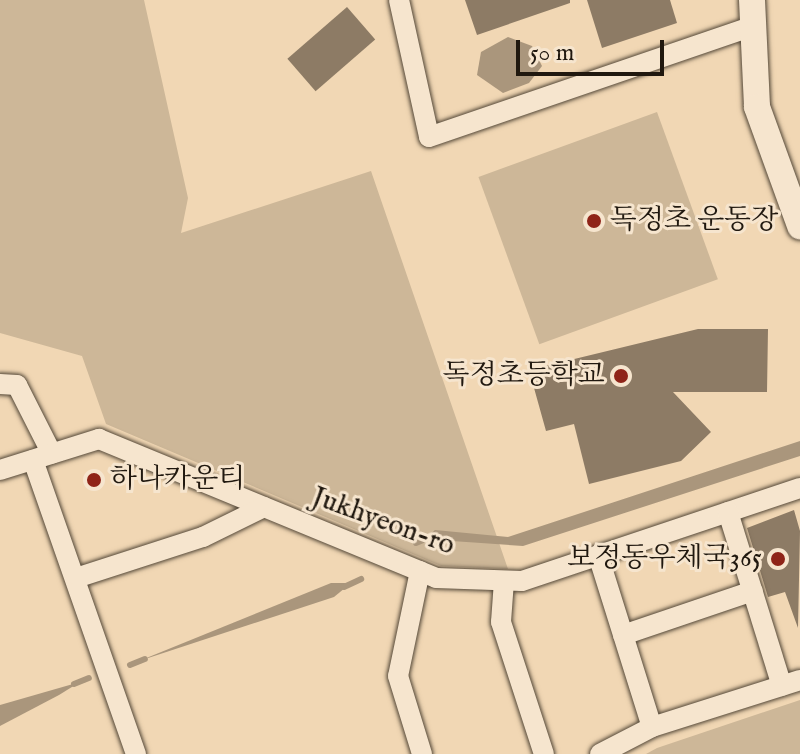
<!DOCTYPE html>
<meta charset="utf-8">
<style>
body{margin:0}
#map{position:relative;width:800px;height:754px;overflow:hidden;background:#f1d7b4;font-family:"IM FELL English","Noto Serif KR",serif}
div>[style]{position:absolute}
[style*='--x']{left:calc(var(--x)*1px);top:calc(var(--y)*1px);width:calc(var(--w)*1px);rotate:calc(var(--a)*1deg)}
.green>*{inset:0;background:#cdb798;transform-origin:0 0}
.water>*{inset:0;background:#aa967c}
.stream>*{height:6px;margin:-3px;padding:0 3px;transform-origin:3px;border-radius:3px;background:#aa967c}
.building>*{inset:0;background:#8d7b65;transform-origin:0 0}
.roads{filter:drop-shadow(0 0 2px #544838) drop-shadow(0 0 2px #544838)}
.minor>*{height:20px;margin:-10px;padding:0 10px;transform-origin:10px;border-radius:10px;background:#f6e5ce}
.tertiary>*{height:26px;margin:-13px;padding:0 13px;transform-origin:13px;border-radius:13px;background:#f6e5ce}
.dots>*{width:22px;height:22px;translate:-50% -50%;box-sizing:border-box;border:4px solid #f6e5ce;border-radius:50%}
span{translate:-50% -50%;white-space:nowrap;text-align:center;line-height:1.15;-webkit-text-stroke:6px #f6e5ce;paint-order:stroke}
.poi-label{font-size:28px;color:#20180f}
.left{translate:0 -50%;text-align:left}
.right{translate:-100% -50%;text-align:right}
.street-label{font-size:28px;color:#20180f}
.scale{position:absolute;left:516px;top:40px;width:148px;height:36px;box-sizing:border-box;border:4px solid #20180f;border-top:0;padding-left:10px;font-size:24px;line-height:28px;white-space:nowrap;color:#20180f;-webkit-text-stroke:6px #f6e5ce;paint-order:stroke}
</style>
<div id="map">
<div class="green">
<div style="clip-path:polygon(0 0,144px 0,188px 198px,181px 233px,371px 171px,508px 569px,441px 566px,106px 424px,82px 356px,0 333px)"></div>
<div style="left:657px;top:112px;width:178px;height:190px;rotate:70deg"></div>
<div style="clip-path:polygon(800px 700px,800px 754px,646px 754px,657px 748px)"></div>
</div>
<div class="water">
<div style="clip-path:polygon(508px 37px,532px 46px,542px 66px,529px 83px,503px 93px,477px 75px,481px 52px)"></div>
<div style="clip-path:polygon(800px 441px,800px 456px,523px 546px,423px 539px,435px 530px,508px 537px)"></div>
<div style="clip-path:polygon(331px 583px,351px 583px,334px 597px,139px 661px)"></div>
<div style="clip-path:polygon(80px 682px,59px 695px,0 726px,0 705px)"></div>
</div>
<div class="stream">
<div style="--x:416;--y:543;--w:15;--a:-23"></div>
<div style="--x:344;--y:587;--w:19;--a:-25"></div>
<div style="--x:130;--y:665;--w:16;--a:-22"></div>
<div style="--x:74;--y:684;--w:16;--a:-22"></div>
</div>
<div class="building">
<div style="clip-path:polygon(465px 0,570px 0,570px 3px,477px 35px)"></div>
<div style="clip-path:polygon(587px 0,670px 0,677px 23px,602px 48px)"></div>
<div style="left:347px;top:7px;width:43px;height:79px;rotate:49deg"></div>
<div style="clip-path:polygon(698px 329px,768px 329px,767px 392px,673px 392px,711px 432px,681px 461px,589px 484px,574px 424px,546px 431px,529px 370px)"></div>
<div style="clip-path:polygon(794px 510px,800px 531px,798px 628px,785px 592px,768px 597px,747px 528px)"></div>
</div>
<div class="roads">
<div class="minor">
<div style="--x:399;--y:0;--w:140;--a:77.6"></div>
<div style="--x:429;--y:137;--w:340;--a:-18.9"></div>
<div style="--x:0;--y:384;--w:17;--a:3"></div>
<div style="--x:17;--y:385;--w:77;--a:63.1"></div>
<div style="--x:33;--y:460;--w:312;--a:70.7"></div>
<div style="--x:0;--y:470;--w:104;--a:-17.4"></div>
<div style="--x:99;--y:439;--w:365;--a:22.4"></div>
<div style="--x:436;--y:578;--w:86;--a:2"></div>
<div style="--x:522;--y:581;--w:293;--a:-18.5"></div>
<div style="--x:728;--y:512;--w:182;--a:72.8"></div>
<div style="--x:598;--y:555;--w:180;--a:72.6"></div>
<div style="--x:420;--y:571;--w:107;--a:101.8"></div>
<div style="--x:398;--y:676;--w:82;--a:72.9"></div>
<div style="--x:79;--y:577;--w:130;--a:-17.9"></div>
<div style="--x:203;--y:537;--w:68;--a:-26.2"></div>
<div style="--x:504;--y:581;--w:41;--a:94.2"></div>
<div style="--x:501;--y:622;--w:139;--a:72"></div>
<div style="--x:623;--y:635;--w:137;--a:-18.7"></div>
<div style="--x:600;--y:754;--w:59;--a:-27.4"></div>
<div style="--x:652;--y:727;--w:155;--a:-17.6"></div>
</div>
<div class="tertiary">
<div style="--x:752;--y:0;--w:107;--a:87.3"></div>
<div style="--x:757;--y:107;--w:127;--a:70.1"></div>
</div>
</div>
<div class="dots">
<div style="left:594px;top:221px;background:#8f2418"></div>
<div style="left:621px;top:376px;background:#8f2418"></div>
<div style="left:94px;top:480px;background:#8f2418"></div>
<div style="left:778px;top:559px;background:#8f2418"></div>
</div>
<div class="poi-label">
<span class="left" style="left:610px;top:221px">독정초 운동장</span>
<span class="right" style="left:605px;top:376px">독정초등학교</span>
<span class="left" style="left:110px;top:480px">하나카운티</span>
<span class="right" style="left:762px;top:559px">보정동우체국365</span>
</div>
<div class="street-label">
<span style="left:383px;top:522px;rotate:20deg">Jukhyeon-ro</span>
</div>
<div class="scale">50 m</div>
</div>
